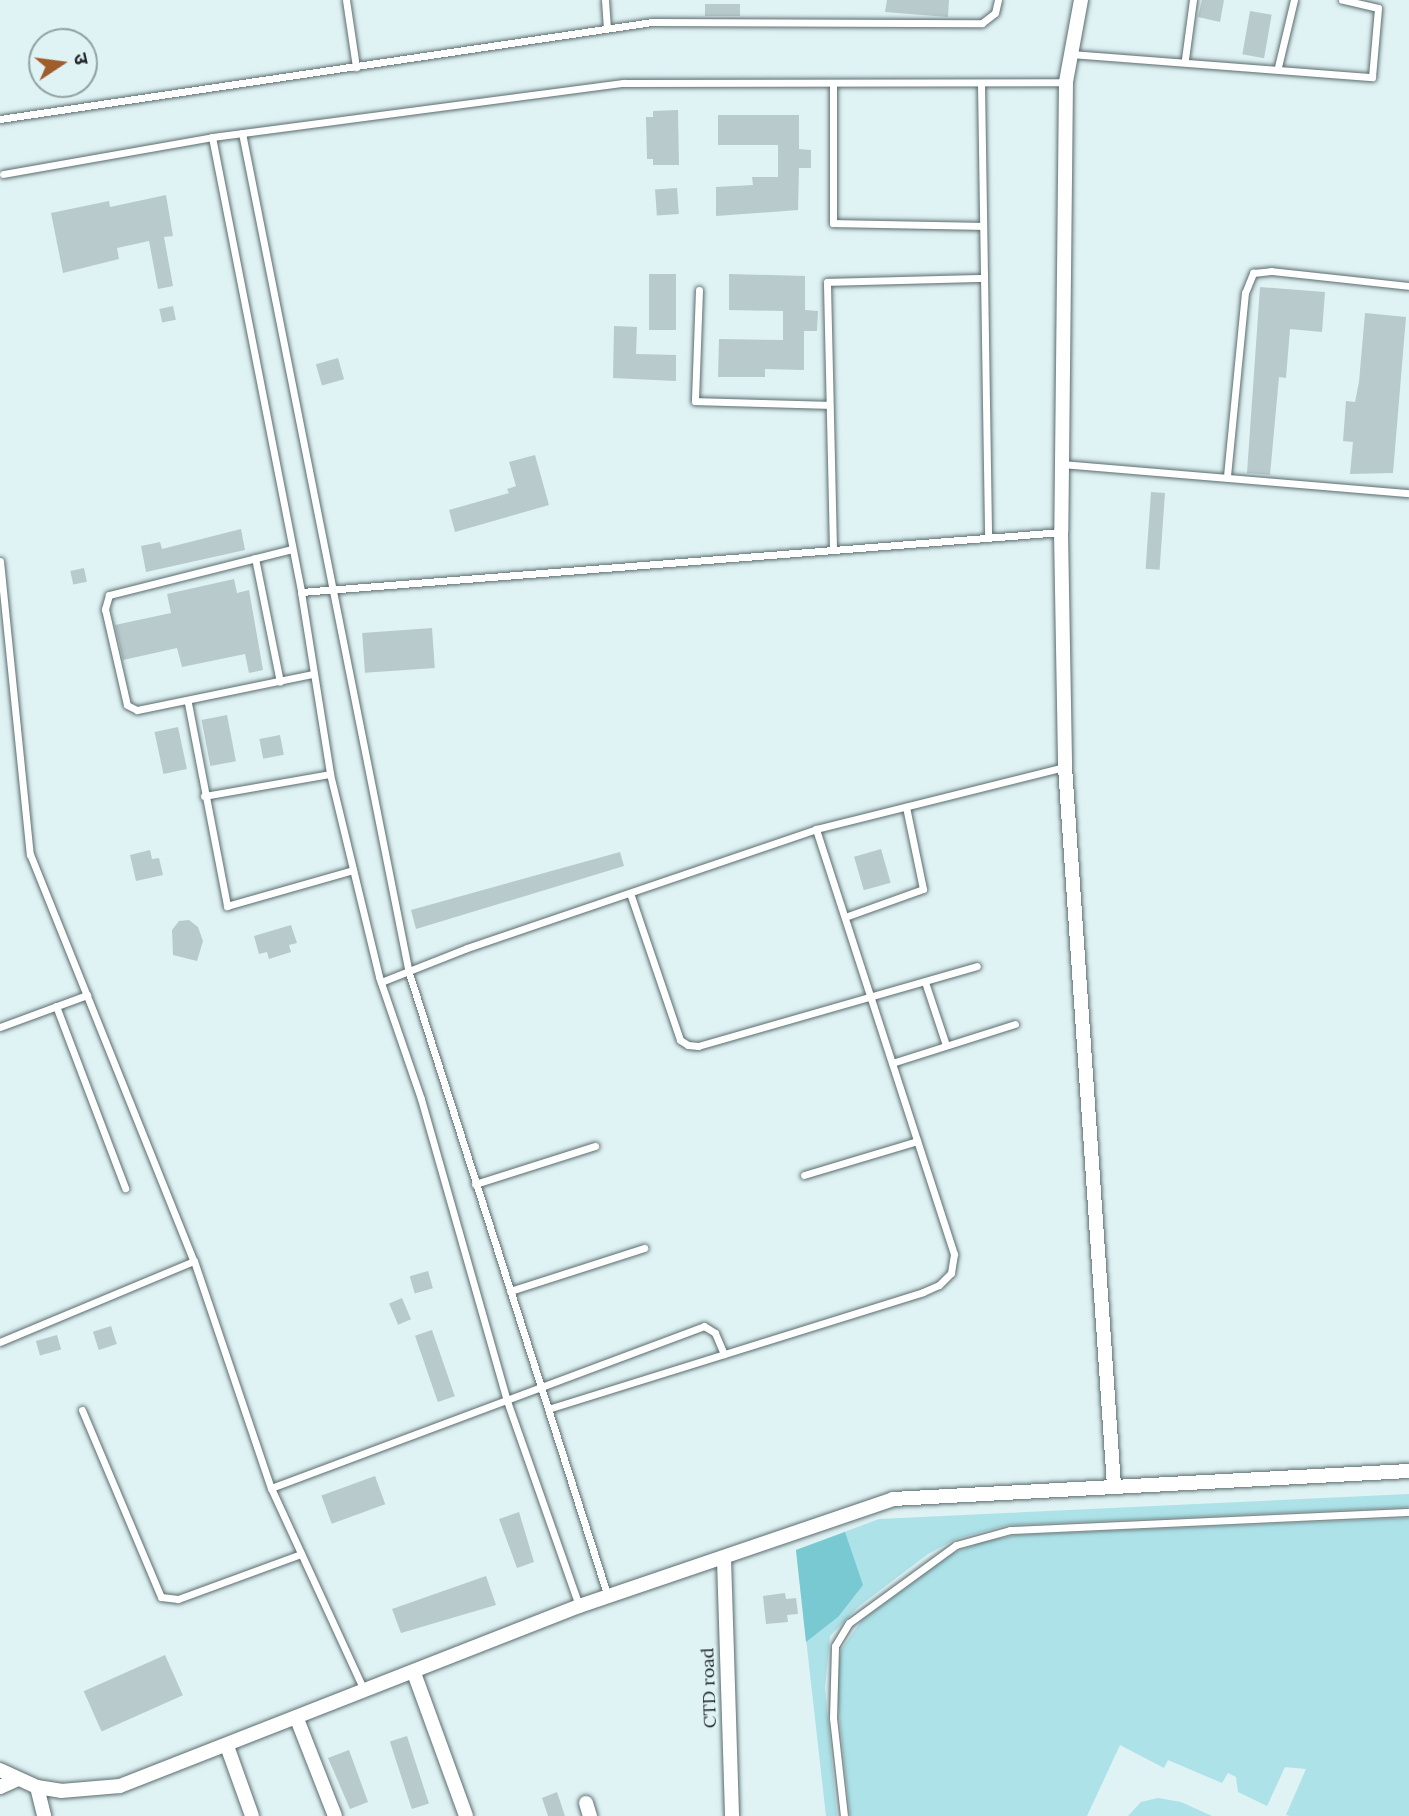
<!DOCTYPE html>
<meta charset="utf-8">
<style>
body{margin:0}
#map{position:relative;width:1409px;height:1816px;overflow:hidden;background:#dff2f4;font-family:Lora,"Noto Sans Devanagari",serif}
div>[style]{position:absolute}
[style*='--x']{left:calc(var(--x)*1px);top:calc(var(--y)*1px);width:calc(var(--w)*1px);rotate:calc(var(--a)*1deg)}
.green>*{inset:0;background:#ade2e8}
.forest>*{inset:0;background:#78c9d1}
.building>*{inset:0;background:#b8cacc;transform-origin:0 0}
.roads{filter:drop-shadow(0 0 2px #5b6c6d) drop-shadow(0 0 2px #5b6c6d)}
.lane>*{height:7px;margin:-3.5px;padding:0 3.5px;transform-origin:3.5px;border-radius:3.5px;background:#fff}
.street>*{height:14px;margin:-7px;padding:0 7px;transform-origin:7px;border-radius:7px;background:#fff}
span{translate:-50% -50%;white-space:nowrap;text-align:center;line-height:1.15;-webkit-text-stroke:5px #dff2f4;paint-order:stroke}
.street-label{font-size:18px;color:#202728}
.north{position:absolute;left:28px;top:28px;width:70px;height:70px;box-sizing:border-box;background:#dff2f4;border:2px solid #93a1a2;border-radius:50%;rotate:77deg;font-size:19px;font-weight:700;line-height:28px;text-align:center;color:#202728}
.north::after{content:'';display:block;margin:auto;width:24px;height:32px;background:#a05d2c;clip-path:polygon(50% 0,100% 100%,50% 72%,0 100%)}
</style>
<div id="map">
<div class="green">
<div style="clip-path:polygon(1409px 1494px,1409px 1507px,1008px 1525px,956px 1539px,928px 1554px,858px 1607px,830px 1636px,825px 1688px,837px 1816px,826px 1816px,796px 1550px,879px 1519px)"></div>
<div style="clip-path:polygon(1409px 1518px,1409px 1816px,1290px 1816px,1286px 1815px,1306px 1769px,1285px 1767px,1267px 1806px,1238px 1792px,1236px 1777px,1228px 1773px,1222px 1783px,1168px 1760px,1164px 1768px,1120px 1745px,1087px 1816px,850px 1816px,836px 1685px,841px 1650px,862px 1620px,952px 1554px,982px 1542px,1018px 1535px)"></div>
<div style="clip-path:polygon(1158px 1798px,1181px 1802px,1212px 1816px,1128px 1816px,1141px 1802px)"></div>
</div>
<div class="forest">
<div style="clip-path:polygon(845px 1532px,863px 1585px,838px 1617px,806px 1642px,796px 1550px)"></div>
</div>
<div class="building">
<div style="clip-path:polygon(887px 0,949px 0,948px 17px,885px 12px)"></div>
<div style="clip-path:polygon(1202px 0,1224px 0,1220px 22px,1198px 17px)"></div>
<div style="left:705px;top:4px;width:35px;height:12px"></div>
<div style="left:1250px;top:11px;width:22px;height:44px;rotate:10deg"></div>
<div style="clip-path:polygon(678px 110px,679px 165px,653px 165px,653px 159px,647px 159px,646px 117px,653px 117px,653px 111px)"></div>
<div style="clip-path:polygon(718px 115px,799px 115px,799px 149px,811px 150px,811px 168px,799px 168px,798px 210px,716px 216px,716px 187px,753px 185px,752px 177px,778px 177px,778px 145px,718px 145px)"></div>
<div style="left:677px;top:188px;width:26px;height:22px;rotate:86deg"></div>
<div style="clip-path:polygon(166px 195px,173px 236px,164px 237px,173px 286px,158px 289px,149px 241px,117px 248px,119px 259px,63px 273px,51px 213px,109px 201px,110px 207px)"></div>
<div style="left:649px;top:274px;width:27px;height:56px"></div>
<div style="clip-path:polygon(729px 274px,805px 276px,805px 310px,818px 311px,817px 331px,804px 331px,804px 370px,765px 369px,765px 377px,718px 377px,719px 339px,783px 340px,783px 311px,729px 310px)"></div>
<div style="clip-path:polygon(1260px 287px,1325px 292px,1322px 332px,1290px 329px,1286px 378px,1279px 377px,1270px 475px,1247px 473px)"></div>
<div style="left:173px;top:306px;width:14px;height:14px;rotate:78deg"></div>
<div style="clip-path:polygon(1365px 313px,1406px 317px,1393px 473px,1350px 474px,1353px 442px,1343px 441px,1346px 401px,1355px 402px,1359px 382px)"></div>
<div style="clip-path:polygon(614px 326px,637px 327px,636px 354px,676px 355px,676px 381px,613px 378px)"></div>
<div style="left:338px;top:358px;width:22px;height:23px;rotate:74deg"></div>
<div style="clip-path:polygon(535px 455px,549px 505px,455px 532px,449px 510px,509px 493px,507px 489px,516px 486px,509px 462px)"></div>
<div style="left:1151px;top:492px;width:14px;height:77px;rotate:4deg"></div>
<div style="clip-path:polygon(241px 529px,245px 550px,146px 572px,141px 546px,160px 542px,162px 549px)"></div>
<div style="left:84px;top:568px;width:14px;height:14px;rotate:78deg"></div>
<div style="clip-path:polygon(234px 579px,237px 593px,249px 590px,263px 670px,249px 673px,245px 654px,182px 667px,177px 648px,123px 660px,115px 625px,171px 613px,167px 594px)"></div>
<div style="left:432px;top:628px;width:40px;height:70px;rotate:86deg"></div>
<div style="left:227px;top:715px;width:47px;height:26px;rotate:79deg"></div>
<div style="left:178px;top:727px;width:43px;height:24px;rotate:78deg"></div>
<div style="left:280px;top:735px;width:20px;height:21px;rotate:79deg"></div>
<div style="left:881px;top:849px;width:35px;height:28px;rotate:74deg"></div>
<div style="clip-path:polygon(150px 850px,152px 859px,159px 858px,163px 875px,136px 881px,130px 855px)"></div>
<div style="clip-path:polygon(620px 852px,624px 866px,416px 929px,411px 910px)"></div>
<div style="clip-path:polygon(189px 920px,198px 927px,203px 941px,197px 961px,173px 955px,172px 930px,179px 921px)"></div>
<div style="clip-path:polygon(291px 925px,297px 943px,289px 945px,291px 952px,269px 959px,267px 952px,259px 954px,254px 936px)"></div>
<div style="left:428px;top:1271px;width:18px;height:19px;rotate:74deg"></div>
<div style="left:402px;top:1298px;width:23px;height:14px;rotate:67deg"></div>
<div style="left:111px;top:1326px;width:19px;height:19px;rotate:72deg"></div>
<div style="left:432px;top:1330px;width:70px;height:18px;rotate:71deg"></div>
<div style="left:57px;top:1335px;width:15px;height:22px;rotate:74deg"></div>
<div style="left:375px;top:1476px;width:30px;height:57px;rotate:70deg"></div>
<div style="clip-path:polygon(519px 1512px,534px 1562px,517px 1568px,499px 1519px)"></div>
<div style="clip-path:polygon(486px 1576px,496px 1605px,401px 1633px,392px 1609px)"></div>
<div style="clip-path:polygon(785px 1593px,786px 1599px,796px 1598px,798px 1614px,787px 1615px,788px 1622px,766px 1624px,763px 1596px)"></div>
<div style="left:165px;top:1655px;width:44px;height:89px;rotate:66deg"></div>
<div style="left:407px;top:1736px;width:71px;height:18px;rotate:72deg"></div>
<div style="clip-path:polygon(349px 1750px,368px 1802px,350px 1809px,328px 1758px)"></div>
<div style="clip-path:polygon(557px 1792px,565px 1816px,548px 1816px,542px 1798px)"></div>
</div>
<div class="roads">
<div class="lane">
<div style="--x:346;--y:0;--w:68;--a:81.5"></div>
<div style="--x:605;--y:0;--w:28;--a:86"></div>
<div style="--x:1071;--y:54;--w:302;--a:4.4"></div>
<div style="--x:1372;--y:77;--w:69;--a:-85"></div>
<div style="--x:1378;--y:8;--w:37;--a:-167"></div>
<div style="--x:1185;--y:59;--w:60;--a:-82.3"></div>
<div style="--x:1278;--y:67;--w:69;--a:-76.6"></div>
<div style="--x:833;--y:83;--w:140;--a:90"></div>
<div style="--x:833;--y:223;--w:150;--a:1.1"></div>
<div style="--x:981;--y:84;--w:451;--a:89.1"></div>
<div style="--x:0;--y:119;--w:659;--a:-8.46"></div>
<div style="--x:652;--y:22;--w:330;--a:0.2"></div>
<div style="--x:982;--y:23;--w:16;--a:-38"></div>
<div style="--x:995;--y:13;--w:13;--a:-77"></div>
<div style="--x:242;--y:133;--w:856;--a:78.76"></div>
<div style="--x:409;--y:973;--w:655;--a:72.31"></div>
<div style="--x:212;--y:137;--w:464;--a:78.9"></div>
<div style="--x:301;--y:592;--w:184;--a:80.9"></div>
<div style="--x:330;--y:774;--w:209;--a:76.4"></div>
<div style="--x:379;--y:977;--w:129;--a:71"></div>
<div style="--x:421;--y:1099;--w:314;--a:74.1"></div>
<div style="--x:507;--y:1401;--w:217;--a:70.6"></div>
<div style="--x:3;--y:174;--w:212;--a:-10"></div>
<div style="--x:212;--y:137;--w:415;--a:-7.5"></div>
<div style="--x:623;--y:83;--w:443;--a:-0.1"></div>
<div style="--x:699;--y:290;--w:111;--a:92.1"></div>
<div style="--x:695;--y:401;--w:134;--a:1.7"></div>
<div style="--x:1062;--y:464;--w:348;--a:4.8"></div>
<div style="--x:1227;--y:476;--w:184;--a:-84.4"></div>
<div style="--x:1245;--y:293;--w:22;--a:-68"></div>
<div style="--x:1253;--y:273;--w:18;--a:-6"></div>
<div style="--x:1271;--y:271;--w:139;--a:6.2"></div>
<div style="--x:292;--y:549;--w:189;--a:165.9"></div>
<div style="--x:109;--y:595;--w:15;--a:106"></div>
<div style="--x:105;--y:609;--w:98;--a:77.1"></div>
<div style="--x:127;--y:705;--w:11;--a:27"></div>
<div style="--x:137;--y:710;--w:180;--a:-11.6"></div>
<div style="--x:833;--y:549;--w:267;--a:-91.3"></div>
<div style="--x:827;--y:282;--w:157;--a:-1.5"></div>
<div style="--x:255;--y:558;--w:126;--a:78.6"></div>
<div style="--x:0;--y:561;--w:295;--a:84.2"></div>
<div style="--x:30;--y:854;--w:439;--a:68.1"></div>
<div style="--x:194;--y:1261;--w:240;--a:71.3"></div>
<div style="--x:271;--y:1488;--w:220;--a:65.3"></div>
<div style="--x:301;--y:592;--w:762;--a:-4.51"></div>
<div style="--x:188;--y:703;--w:207;--a:79.1"></div>
<div style="--x:227;--y:906;--w:131;--a:-15.9"></div>
<div style="--x:204;--y:796;--w:128;--a:-9.9"></div>
<div style="--x:630;--y:893;--w:155;--a:71.2"></div>
<div style="--x:680;--y:1040;--w:9;--a:32"></div>
<div style="--x:688;--y:1045;--w:10;--a:6"></div>
<div style="--x:698;--y:1046;--w:290;--a:-16"></div>
<div style="--x:845;--y:917;--w:83;--a:-19.7"></div>
<div style="--x:923;--y:889;--w:84;--a:-101.7"></div>
<div style="--x:381;--y:982;--w:92;--a:-21.6"></div>
<div style="--x:467;--y:948;--w:369;--a:-18.8"></div>
<div style="--x:816;--y:829;--w:256;--a:-14"></div>
<div style="--x:925;--y:982;--w:66;--a:71.6"></div>
<div style="--x:56;--y:1006;--w:195;--a:69.2"></div>
<div style="--x:0;--y:1027;--w:93;--a:-20.2"></div>
<div style="--x:892;--y:1063;--w:129;--a:-17.6"></div>
<div style="--x:804;--y:1175;--w:118;--a:-16.7"></div>
<div style="--x:475;--y:1184;--w:126;--a:-17.6"></div>
<div style="--x:510;--y:1291;--w:141;--a:-17.8"></div>
<div style="--x:0;--y:1342;--w:210;--a:-22.7"></div>
<div style="--x:548;--y:1409;--w:393;--a:-17.3"></div>
<div style="--x:923;--y:1292;--w:17;--a:-24"></div>
<div style="--x:939;--y:1285;--w:17;--a:-45"></div>
<div style="--x:951;--y:1273;--w:19;--a:-81"></div>
<div style="--x:954;--y:1254;--w:447;--a:-108"></div>
<div style="--x:82;--y:1410;--w:203;--a:67.1"></div>
<div style="--x:161;--y:1597;--w:17;--a:7"></div>
<div style="--x:178;--y:1599;--w:131;--a:-20.1"></div>
<div style="--x:271;--y:1488;--w:462;--a:-20.5"></div>
<div style="--x:704;--y:1326;--w:13;--a:32"></div>
<div style="--x:715;--y:1333;--w:23;--a:67"></div>
<div style="--x:844;--y:1816;--w:99;--a:-96.4"></div>
<div style="--x:833;--y:1718;--w:72;--a:-88.4"></div>
<div style="--x:835;--y:1646;--w:27;--a:-59"></div>
<div style="--x:849;--y:1623;--w:132;--a:-36.1"></div>
<div style="--x:956;--y:1545;--w:56;--a:-15.5"></div>
<div style="--x:1010;--y:1530;--w:399;--a:-2.6"></div>
</div>
<div class="street">
<div style="--x:1081;--y:0;--w:83;--a:100.4"></div>
<div style="--x:1066;--y:82;--w:450;--a:90.6"></div>
<div style="--x:1061;--y:532;--w:235;--a:89"></div>
<div style="--x:1065;--y:767;--w:720;--a:86.1"></div>
<div style="--x:724;--y:1559;--w:257;--a:88.2"></div>
<div style="--x:414;--y:1673;--w:152;--a:70"></div>
<div style="--x:297;--y:1719;--w:104;--a:68.6"></div>
<div style="--x:227;--y:1746;--w:74;--a:70.3"></div>
<div style="--x:0;--y:1770;--w:41;--a:24.7"></div>
<div style="--x:37;--y:1787;--w:24;--a:9"></div>
<div style="--x:61;--y:1791;--w:59;--a:-4.8"></div>
<div style="--x:120;--y:1786;--w:493;--a:-21.4"></div>
<div style="--x:579;--y:1606;--w:332;--a:-18.8"></div>
<div style="--x:893;--y:1499;--w:517;--a:-3.11"></div>
<div style="--x:0;--y:1787;--w:17;--a:-24"></div>
<div style="--x:37;--y:1787;--w:30;--a:76"></div>
<div style="--x:586;--y:1803;--w:14;--a:73"></div>
</div>
</div>
<div class="street-label">
<span style="left:709px;top:1688px;rotate:-92deg">CTD road</span>
</div>
<div class="north">उ</div>
</div>
